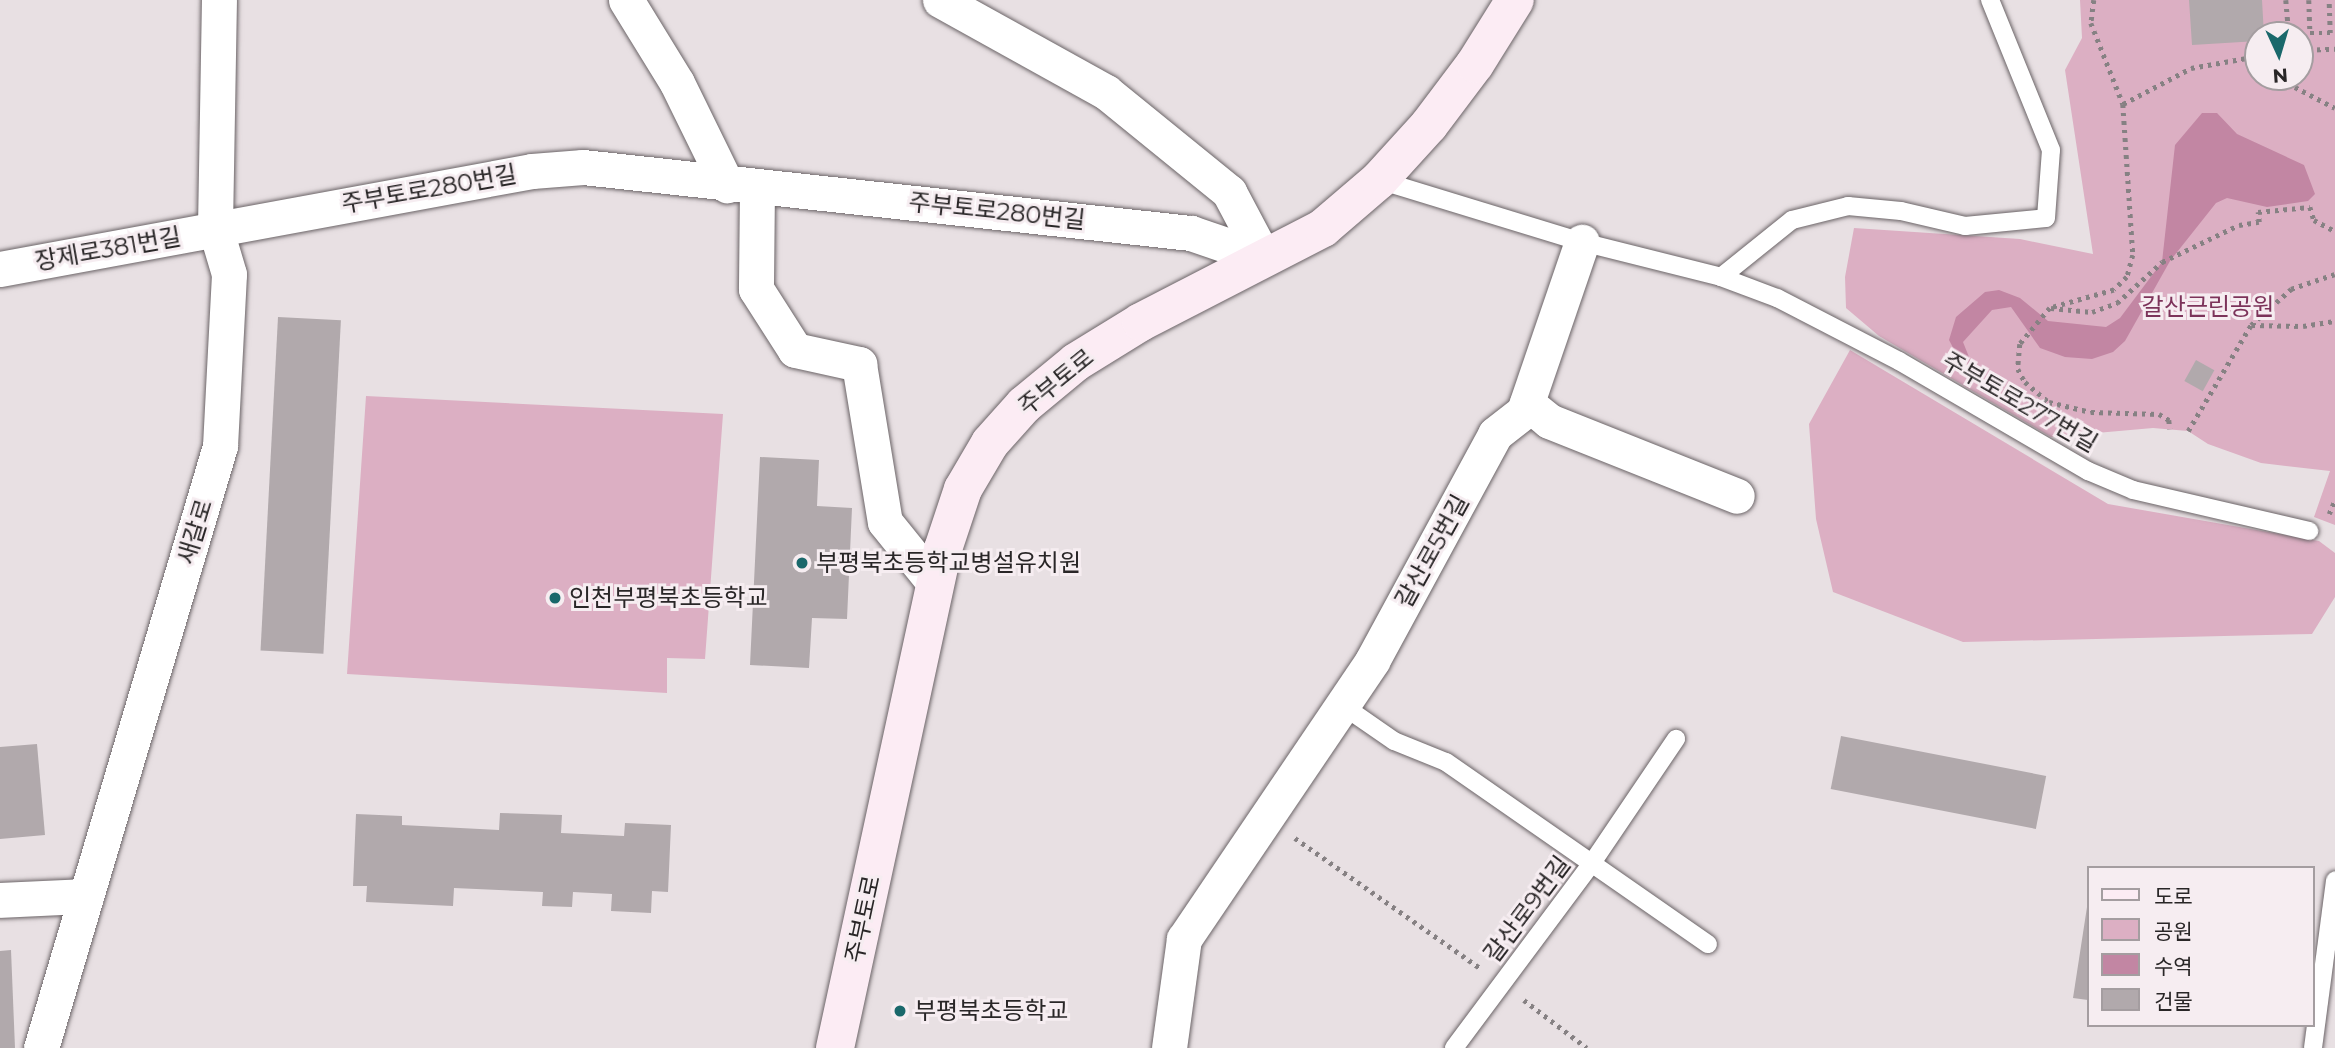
<!DOCTYPE html>
<meta charset="utf-8">
<style>
body{margin:0}
#map{position:relative;width:2335px;height:1048px;overflow:hidden;background:#e8e0e3;font-family:Montserrat,"Noto Sans KR",sans-serif}
div>[style]{position:absolute}
[style*='--x']{left:calc(var(--x)*1px);top:calc(var(--y)*1px);width:calc(var(--w)*1px);rotate:calc(var(--a)*1deg)}
.green>*{inset:0;background:#dcafc3}
.water>*{inset:0;background:#c286a3}
.building>*{inset:0;background:#b1a9ac;transform-origin:0 0}
.path>*{height:4.5px;margin-top:-2.25px;transform-origin:0;background:repeating-linear-gradient(90deg,#868183 0 3.5px,transparent 0 8.5px)}
.roads{filter:drop-shadow(0 0 2px #6b6467) drop-shadow(0 0 2px #6b6467)}
.lane>*{height:18px;margin:-9px;padding:0 9px;transform-origin:9px;border-radius:9px;background:#fff}
.street>*{height:35px;margin:-17.5px;padding:0 17.5px;transform-origin:17.5px;border-radius:17.5px;background:#fff}
.secondary>*{height:38px;margin:-19px;padding:0 19px;transform-origin:19px;border-radius:19px;background:#fcecf4}
.dots>*{width:19px;height:19px;translate:-50% -50%;box-sizing:border-box;border:4px solid #f6edf1;border-radius:50%}
span{translate:-50% -50%;white-space:nowrap;text-align:center;line-height:1.15;-webkit-text-stroke:6px #f6edf1;paint-order:stroke}
.street-label{font-size:24px;color:#292627}
.park-label{font-size:24px;color:#7c335a}
.poi-label{font-size:24px;color:#292627}
.left{translate:0 -50%;text-align:left}
.legend{position:absolute;left:2087px;top:866px;width:228px;height:161px;box-sizing:border-box;background:#f6edf1;border:2px solid #a49da0;margin:0;padding:9px 12px;list-style:none;font-size:21px;color:#292627}
.legend li{display:flex;align-items:center;gap:14px;height:35px}
.legend b{width:35px;border:2px solid #a49da0}
.north{position:absolute;left:2244px;top:21px;width:70px;height:70px;box-sizing:border-box;background:#f6edf1;border:2px solid #a49da0;border-radius:50%;rotate:176deg;font-size:19px;font-weight:700;line-height:28px;text-align:center;color:#292627}
.north::after{content:'';display:block;margin:auto;width:24px;height:32px;background:#1a686b;clip-path:polygon(50% 0,100% 100%,50% 72%,0 100%)}
</style>
<div id="map">
<div class="green">
<div style="clip-path:polygon(evenodd,2080px 0,2335px 0,2335px 525px,2314px 517px,2330px 471px,2261px 463px,2208px 444px,2188px 431px,2153px 428px,2051px 437px,1879px 336px,1846px 308px,1845px 277px,1854px 228px,2020px 239px,2093px 254px,2065px 70px,2082px 38px,2080px 0,2258px 35px,2300px 35px,2300px 77px,2258px 77px,2258px 35px)"></div>
<div style="clip-path:polygon(1850px 350px,2108px 504px,2319px 541px,2335px 553px,2335px 597px,2312px 634px,1963px 642px,1833px 592px,1816px 519px,1809px 424px)"></div>
<div style="clip-path:polygon(366px 396px,723px 414px,705px 659px,667px 658px,667px 693px,347px 674px)"></div>
</div>
<div class="water">
<div style="clip-path:polygon(2202px 113px,2217px 113px,2237px 134px,2304px 165px,2315px 194px,2308px 201px,2267px 207px,2227px 198px,2216px 203px,2170px 261px,2125px 341px,2113px 352px,2092px 359px,2065px 357px,2040px 348px,2011px 307px,1992px 310px,1963px 342px,1973px 367px,1958px 357px,1949px 340px,1956px 317px,1985px 292px,1999px 290px,2020px 298px,2048px 321px,2106px 327px,2120px 318px,2162px 262px,2175px 145px)"></div>
</div>
<div class="building">
<div style="clip-path:polygon(2189px 0,2262px 0,2264px 35px,2258px 35px,2258px 41px,2192px 45px)"></div>
<div style="left:278px;top:317px;width:63px;height:334px;rotate:3deg"></div>
<div style="left:2196px;top:360px;width:21px;height:24px;rotate:29deg"></div>
<div style="clip-path:polygon(760px 457px,819px 460px,817px 506px,852px 508px,847px 619px,812px 618px,809px 668px,750px 665px)"></div>
<div style="left:1841px;top:736px;width:209px;height:54px;rotate:11deg"></div>
<div style="clip-path:polygon(37px 744px,45px 835px,0 839px,0 747px)"></div>
<div style="clip-path:polygon(500px 813px,562px 815px,561px 833px,624px 836px,625px 823px,671px 825px,668px 892px,652px 891px,651px 913px,611px 911px,612px 894px,573px 892px,572px 907px,542px 906px,543px 892px,454px 888px,453px 906px,366px 902px,367px 886px,353px 886px,356px 814px,402px 816px,402px 825px,499px 830px)"></div>
<div style="clip-path:polygon(2087px 907px,2088px 907px,2088px 1000px,2073px 998px)"></div>
<div style="clip-path:polygon(11px 950px,15px 1048px,0 1048px,0 951px)"></div>
</div>
<div class="path">
<div style="--x:2094;--y:0;--w:23;--a:97"></div>
<div style="--x:2091;--y:23;--w:87;--a:68.4"></div>
<div style="--x:2123;--y:104;--w:77;--a:-27.9"></div>
<div style="--x:2191;--y:68;--w:68;--a:-10.2"></div>
<div style="--x:2286;--y:0;--w:35;--a:85"></div>
<div style="--x:2309;--y:0;--w:33;--a:88"></div>
<div style="--x:2310;--y:33;--w:20;--a:0"></div>
<div style="--x:2330;--y:33;--w:33;--a:-92"></div>
<div style="--x:2300;--y:50;--w:35;--a:-2"></div>
<div style="--x:2294;--y:77;--w:10;--a:84"></div>
<div style="--x:2295;--y:87;--w:45;--a:27.7"></div>
<div style="--x:2123;--y:104;--w:151;--a:86.2"></div>
<div style="--x:2133;--y:255;--w:23;--a:105"></div>
<div style="--x:2127;--y:277;--w:18;--a:135"></div>
<div style="--x:2114;--y:290;--w:66;--a:164.3"></div>
<div style="--x:2050;--y:308;--w:47;--a:129.8"></div>
<div style="--x:2020;--y:344;--w:25;--a:95"></div>
<div style="--x:2018;--y:369;--w:15;--a:62"></div>
<div style="--x:2025;--y:382;--w:31;--a:40"></div>
<div style="--x:2049;--y:402;--w:43;--a:13.4"></div>
<div style="--x:2091;--y:412;--w:68;--a:1.7"></div>
<div style="--x:2159;--y:414;--w:12;--a:31"></div>
<div style="--x:2169;--y:420;--w:9;--a:84"></div>
<div style="--x:2051;--y:308;--w:41;--a:5.6"></div>
<div style="--x:2092;--y:312;--w:27;--a:-20"></div>
<div style="--x:2117;--y:303;--w:61;--a:-42.3"></div>
<div style="--x:2162;--y:262;--w:85;--a:-25.7"></div>
<div style="--x:2239;--y:225;--w:20;--a:-9"></div>
<div style="--x:2259;--y:222;--w:10;--a:-96"></div>
<div style="--x:2258;--y:212;--w:52;--a:-5.5"></div>
<div style="--x:2310;--y:207;--w:14;--a:73"></div>
<div style="--x:2314;--y:220;--w:24;--a:28"></div>
<div style="--x:2252;--y:325;--w:51;--a:1.1"></div>
<div style="--x:2303;--y:326;--w:32;--a:-9"></div>
<div style="--x:2188;--y:431;--w:123;--a:-59.3"></div>
<div style="--x:2251;--y:325;--w:54;--a:-42"></div>
<div style="--x:2291;--y:289;--w:46;--a:-18.8"></div>
<div style="--x:2329;--y:514;--w:15;--a:-67"></div>
<div style="--x:1295;--y:838;--w:226;--a:35.1"></div>
<div style="--x:1524;--y:1000;--w:79;--a:37.3"></div>
</div>
<div class="roads">
<div class="lane">
<div style="--x:1379;--y:180;--w:212;--a:17"></div>
<div style="--x:1582;--y:242;--w:143;--a:14.1"></div>
<div style="--x:1721;--y:277;--w:60;--a:20.6"></div>
<div style="--x:1777;--y:298;--w:137;--a:27.3"></div>
<div style="--x:1899;--y:361;--w:219;--a:30.2"></div>
<div style="--x:2088;--y:471;--w:49;--a:22.9"></div>
<div style="--x:2133;--y:490;--w:181;--a:13.1"></div>
<div style="--x:1721;--y:277;--w:91;--a:-38.8"></div>
<div style="--x:1792;--y:220;--w:58;--a:-14"></div>
<div style="--x:1848;--y:206;--w:53;--a:5.4"></div>
<div style="--x:1901;--y:211;--w:66;--a:13.2"></div>
<div style="--x:1965;--y:226;--w:81;--a:-5.6"></div>
<div style="--x:2046;--y:218;--w:68;--a:-85.8"></div>
<div style="--x:2051;--y:150;--w:162;--a:-112.1"></div>
<div style="--x:1342;--y:705;--w:63;--a:34.7"></div>
<div style="--x:1394;--y:741;--w:56;--a:22"></div>
<div style="--x:1446;--y:762;--w:319;--a:34.8"></div>
<div style="--x:1454;--y:1048;--w:231;--a:-53.3"></div>
<div style="--x:1592;--y:863;--w:150;--a:-55.9"></div>
<div style="--x:2313;--y:1048;--w:169;--a:-82.5"></div>
</div>
<div class="street">
<div style="--x:626;--y:0;--w:97;--a:58.4"></div>
<div style="--x:677;--y:83;--w:114;--a:63.9"></div>
<div style="--x:940;--y:0;--w:190;--a:29"></div>
<div style="--x:1106;--y:92;--w:159;--a:39.1"></div>
<div style="--x:1229;--y:192;--w:75;--a:62.1"></div>
<div style="--x:757;--y:188;--w:101;--a:90.6"></div>
<div style="--x:756;--y:289;--w:72;--a:57.4"></div>
<div style="--x:795;--y:350;--w:66;--a:12.3"></div>
<div style="--x:859;--y:364;--w:160;--a:80.7"></div>
<div style="--x:885;--y:522;--w:80;--a:51.1"></div>
<div style="--x:0;--y:269;--w:541;--a:-10.44"></div>
<div style="--x:532;--y:171;--w:51;--a:-4.5"></div>
<div style="--x:583;--y:167;--w:612;--a:6.2"></div>
<div style="--x:1191;--y:233;--w:77;--a:18.9"></div>
<div style="--x:1527;--y:403;--w:28;--a:39"></div>
<div style="--x:1549;--y:421;--w:202;--a:21.7"></div>
<div style="--x:0;--y:900;--w:86;--a:-2.7"></div>
<div style="--x:41;--y:1048;--w:628;--a:-73.44"></div>
<div style="--x:220;--y:446;--w:172;--a:-87"></div>
<div style="--x:229;--y:274;--w:49;--a:-106.6"></div>
<div style="--x:215;--y:227;--w:227;--a:-89"></div>
<div style="--x:1169;--y:1048;--w:110;--a:-82.2"></div>
<div style="--x:1184;--y:939;--w:336;--a:-55.9"></div>
<div style="--x:1372;--y:661;--w:258;--a:-61.5"></div>
<div style="--x:1495;--y:434;--w:37;--a:-38"></div>
<div style="--x:1524;--y:411;--w:179;--a:-71.1"></div>
</div>
<div class="secondary">
<div style="--x:835;--y:1048;--w:511;--a:-77.79"></div>
<div style="--x:943;--y:549;--w:63;--a:-71.6"></div>
<div style="--x:963;--y:489;--w:53;--a:-59.6"></div>
<div style="--x:990;--y:443;--w:51;--a:-48.2"></div>
<div style="--x:1024;--y:405;--w:67;--a:-39.6"></div>
<div style="--x:1076;--y:362;--w:76;--a:-31.6"></div>
<div style="--x:1141;--y:322;--w:205;--a:-27.3"></div>
<div style="--x:1323;--y:228;--w:74;--a:-40.6"></div>
<div style="--x:1379;--y:180;--w:74;--a:-47.7"></div>
<div style="--x:1429;--y:125;--w:76;--a:-53"></div>
<div style="--x:1475;--y:64;--w:75;--a:-58"></div>
</div>
</div>
<div class="dots">
<div style="left:802px;top:563px;background:#1a686b"></div>
<div style="left:555px;top:598px;background:#1a686b"></div>
<div style="left:900px;top:1011px;background:#1a686b"></div>
</div>
<div class="street-label">
<span style="left:429px;top:189px;rotate:-10deg">주부토로280번길</span>
<span style="left:997px;top:211px;rotate:6deg">주부토로280번길</span>
<span style="left:108px;top:249px;rotate:-10deg">장제로381번길</span>
<span style="left:1056px;top:382px;rotate:-39deg">주부토로</span>
<span style="left:2020px;top:402px;rotate:30deg">주부토로277번길</span>
<span style="left:195px;top:532px;rotate:-73deg">새갈로</span>
<span style="left:1432px;top:551px;rotate:-61deg">갈산로5번길</span>
<span style="left:1527px;top:909px;rotate:-53deg">갈산로9번길</span>
<span style="left:863px;top:919px;rotate:-78deg">주부토로</span>
</div>
<div class="park-label">
<span style="left:2208px;top:307px">갈산근린공원</span>
</div>
<div class="poi-label">
<span class="left" style="left:816px;top:563px">부평북초등학교병설유치원</span>
<span class="left" style="left:569px;top:598px">인천부평북초등학교</span>
<span class="left" style="left:914px;top:1011px">부평북초등학교</span>
</div>
<ul class="legend">
<li><b style="height:9px;background:#fcecf4"></b>도로</li>
<li><b style="height:19px;background:#dcafc3"></b>공원</li>
<li><b style="height:19px;background:#c286a3"></b>수역</li>
<li><b style="height:19px;background:#b1a9ac"></b>건물</li>
</ul>
<div class="north">N</div>
</div>
